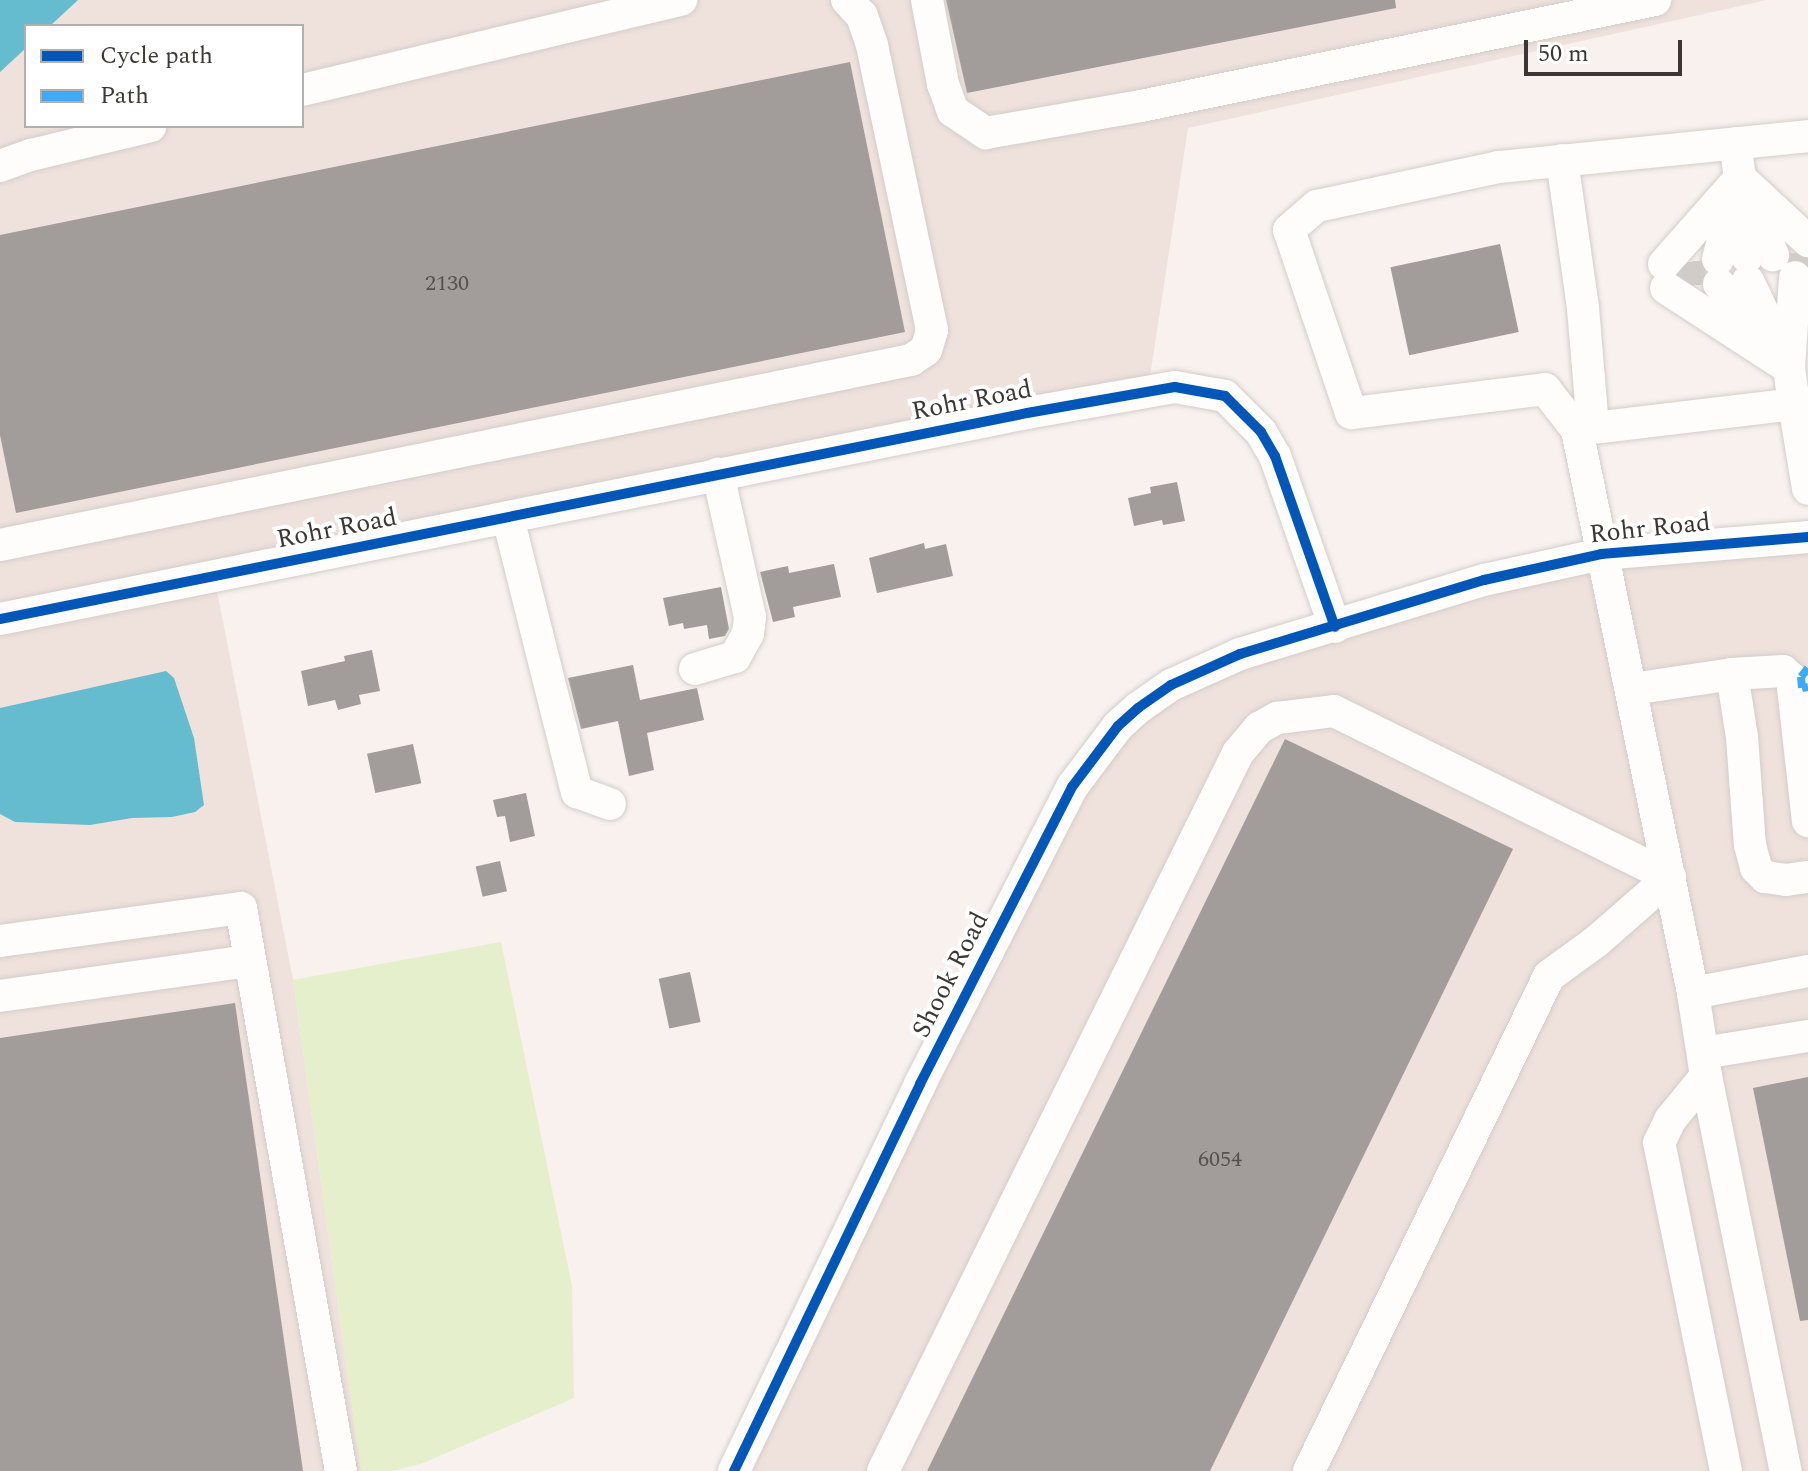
<!DOCTYPE html>
<style>
body{margin:0}
#map{position:relative;width:1808px;height:1471px;overflow:hidden;background:#f8f1ee;font-family:Spectral,serif}
div>[style]{position:absolute}
[style*='--x']{left:calc(var(--x)*1px);top:calc(var(--y)*1px);width:calc(var(--w)*1px);rotate:calc(var(--a)*1deg)}
.built>*{inset:0;background:#efe1db}
.green>*{inset:0;background:#e5efcb}
.water>*{inset:0;background:#65bcce}
.building>*{inset:0;background:#a29d9a;transform-origin:0 0}
.minor-tunnel>*{height:32px;margin-top:-16px;transform-origin:0;background:repeating-linear-gradient(90deg,#d2ccc9 0 32px,transparent 0 48px)}
.roads{filter:drop-shadow(0 0 2px #d2cdcb) drop-shadow(0 0 2px #d2cdcb)}
.minor>*{height:32px;margin:-16px;padding:0 16px;transform-origin:16px;border-radius:16px;background:#fefdfc}
.quiet>*{height:8px;margin-top:-4px;transform-origin:0;background:repeating-linear-gradient(90deg,#3fa9f5 0 16px,transparent 0 24px)}
.cycleway>*{height:10px;margin:-5px;padding:0 5px;transform-origin:5px;border-radius:5px;background:#0057b8}
span{translate:-50% -50%;white-space:nowrap;text-align:center;line-height:1.15;-webkit-text-stroke:8px #fff;paint-order:stroke}
.number-label{font-size:22px;color:#56504e}
.number-label span{-webkit-text-stroke-width:0}
.street-label{font-size:26px;color:#3c3735}
.legend{position:absolute;left:24px;top:24px;width:280px;height:104px;box-sizing:border-box;background:#fff;border:2px solid #b1afae;margin:0;padding:10px 14px;list-style:none;font-size:24px;color:#3c3735}
.legend li{display:flex;align-items:center;gap:16px;height:40px}
.legend b{width:40px;border:2px solid #b1afae}
.scale{position:absolute;left:1524px;top:40px;width:158px;height:36px;box-sizing:border-box;border:4px solid #3c3735;border-top:0;padding-left:10px;font-size:24px;line-height:28px;white-space:nowrap;color:#3c3735;-webkit-text-stroke:6px #fff;paint-order:stroke}
</style>
<div id="map">
<div class="built">
<div style="clip-path:polygon(evenodd,0 0,1767px 0,1188px 128px,1148px 389px,0 619px,0 0,26px 26px,302px 26px,302px 126px,26px 126px,26px 26px)"></div>
<div style="clip-path:polygon(1808px 537px,1808px 1471px,734px 1471px,1071px 787px,1138px 708px,1484px 580px)"></div>
<div style="clip-path:polygon(216px 586px,293px 980px,361px 1471px,0 1471px,0 629px)"></div>
</div>
<div class="green">
<div style="clip-path:polygon(501px 942px,572px 1286px,574px 1398px,423px 1463px,393px 1471px,361px 1471px,293px 980px)"></div>
</div>
<div class="water">
<div style="clip-path:polygon(0 0,78px 0,50px 26px,26px 26px,26px 48px,0 72px)"></div>
<div style="clip-path:polygon(166px 671px,174px 678px,194px 738px,204px 805px,195px 812px,172px 817px,132px 818px,90px 825px,15px 822px,0 814px,0 708px)"></div>
</div>
<div class="building">
<div style="clip-path:polygon(946px 0,1395px 0,1396px 8px,967px 93px)"></div>
<div style="clip-path:polygon(850px 62px,905px 332px,16px 513px,0 435px,0 235px)"></div>
<div style="left:1500px;top:244px;width:90px;height:112px;rotate:78deg"></div>
<div style="clip-path:polygon(1700px 261px,1705px 272px,1700px 285px,1697px 285px,1680px 274px,1691px 262px)"></div>
<div style="clip-path:polygon(1177px 482px,1185px 521px,1163px 525px,1162px 520px,1134px 526px,1128px 498px,1151px 493px,1150px 487px)"></div>
<div style="clip-path:polygon(924px 543px,925px 549px,946px 544px,953px 576px,877px 593px,869px 558px)"></div>
<div style="clip-path:polygon(834px 564px,841px 597px,793px 607px,795px 617px,773px 622px,760px 572px,788px 566px,789px 573px)"></div>
<div style="clip-path:polygon(721px 587px,729px 629px,725px 636px,709px 639px,707px 625px,684px 629px,683px 623px,669px 626px,663px 598px)"></div>
<div style="clip-path:polygon(372px 650px,380px 691px,359px 695px,361px 704px,338px 710px,335px 700px,308px 706px,301px 671px,345px 661px,344px 656px)"></div>
<div style="clip-path:polygon(633px 665px,640px 700px,697px 688px,704px 720px,647px 733px,654px 770px,629px 776px,618px 721px,581px 729px,568px 678px)"></div>
<div style="clip-path:polygon(1285px 739px,1513px 849px,1210px 1471px,927px 1471px)"></div>
<div style="left:413px;top:744px;width:40px;height:47px;rotate:78deg"></div>
<div style="clip-path:polygon(526px 793px,535px 836px,510px 842px,505px 816px,497px 817px,493px 800px)"></div>
<div style="left:500px;top:861px;width:31px;height:25px;rotate:77deg"></div>
<div style="left:690px;top:972px;width:51px;height:32px;rotate:78deg"></div>
<div style="clip-path:polygon(235px 1003px,303px 1471px,0 1471px,0 1038px)"></div>
<div style="clip-path:polygon(1808px 1077px,1808px 1320px,1800px 1321px,1753px 1088px)"></div>
</div>
<div class="minor-tunnel">
<div style="--x:1793;--y:253;--w:24;--a:85"></div>
<div style="--x:1688;--y:262;--w:24;--a:83"></div>
</div>
<div class="roads">
<div class="minor">
<div style="--x:927;--y:0;--w:86;--a:79.2"></div>
<div style="--x:943;--y:84;--w:29;--a:70"></div>
<div style="--x:953;--y:111;--w:40;--a:34"></div>
<div style="--x:986;--y:133;--w:157;--a:-9.9"></div>
<div style="--x:1141;--y:106;--w:525;--a:-11.65"></div>
<div style="--x:302;--y:90;--w:390;--a:-13.4"></div>
<div style="--x:1562;--y:160;--w:149;--a:81.9"></div>
<div style="--x:1583;--y:308;--w:120;--a:85.2"></div>
<div style="--x:0;--y:166;--w:33;--a:-20"></div>
<div style="--x:31;--y:155;--w:123;--a:-13.6"></div>
<div style="--x:1740;--y:178;--w:93;--a:42.8"></div>
<div style="--x:1745;--y:188;--w:73;--a:67.3"></div>
<div style="--x:1742;--y:205;--w:52;--a:84.5"></div>
<div style="--x:1718;--y:259;--w:77;--a:-74.9"></div>
<div style="--x:1664;--y:264;--w:115;--a:-48.5"></div>
<div style="--x:1740;--y:178;--w:35;--a:-98"></div>
<div style="--x:1748;--y:281;--w:49;--a:64.5"></div>
<div style="--x:1719;--y:284;--w:78;--a:50.2"></div>
<div style="--x:1666;--y:288;--w:147;--a:33"></div>
<div style="--x:1789;--y:368;--w:36;--a:82"></div>
<div style="--x:1789;--y:368;--w:91;--a:-86.2"></div>
<div style="--x:1577;--y:430;--w:52;--a:-128"></div>
<div style="--x:1545;--y:389;--w:195;--a:172.9"></div>
<div style="--x:1351;--y:413;--w:193;--a:-108.7"></div>
<div style="--x:1289;--y:230;--w:37;--a:-41"></div>
<div style="--x:1317;--y:206;--w:186;--a:-12.1"></div>
<div style="--x:1499;--y:167;--w:311;--a:-5.7"></div>
<div style="--x:508;--y:518;--w:283;--a:75.9"></div>
<div style="--x:577;--y:792;--w:35;--a:20"></div>
<div style="--x:0;--y:545;--w:930;--a:-11.48"></div>
<div style="--x:911;--y:360;--w:18;--a:-34"></div>
<div style="--x:926;--y:350;--w:21;--a:-73"></div>
<div style="--x:932;--y:330;--w:291;--a:-101.9"></div>
<div style="--x:872;--y:45;--w:31;--a:-109"></div>
<div style="--x:862;--y:16;--w:22;--a:-133"></div>
<div style="--x:0;--y:619;--w:1047;--a:-11.34"></div>
<div style="--x:1027;--y:413;--w:150;--a:-10"></div>
<div style="--x:1175;--y:387;--w:51;--a:10.2"></div>
<div style="--x:1225;--y:396;--w:51;--a:45"></div>
<div style="--x:1261;--y:432;--w:28;--a:60"></div>
<div style="--x:1275;--y:456;--w:181;--a:70.7"></div>
<div style="--x:695;--y:669;--w:42;--a:-16.7"></div>
<div style="--x:735;--y:657;--w:26;--a:-61"></div>
<div style="--x:748;--y:634;--w:17;--a:-83"></div>
<div style="--x:750;--y:617;--w:147;--a:-102.6"></div>
<div style="--x:1732;--y:674;--w:64;--a:81"></div>
<div style="--x:1742;--y:737;--w:108;--a:85.8"></div>
<div style="--x:1750;--y:845;--w:24;--a:75"></div>
<div style="--x:1756;--y:868;--w:13;--a:45"></div>
<div style="--x:1765;--y:877;--w:21;--a:8"></div>
<div style="--x:1786;--y:880;--w:22;--a:-8"></div>
<div style="--x:1632;--y:689;--w:101;--a:-8.5"></div>
<div style="--x:1732;--y:674;--w:51;--a:-3.4"></div>
<div style="--x:1783;--y:671;--w:12;--a:42"></div>
<div style="--x:1792;--y:679;--w:143;--a:83.6"></div>
<div style="--x:0;--y:941;--w:243;--a:-7.8"></div>
<div style="--x:241;--y:908;--w:572;--a:79.93"></div>
<div style="--x:1693;--y:993;--w:117;--a:-10.8"></div>
<div style="--x:0;--y:996;--w:252;--a:-8"></div>
<div style="--x:1703;--y:1053;--w:106;--a:-9.2"></div>
<div style="--x:1706;--y:1076;--w:403;--a:78.6"></div>
<div style="--x:734;--y:1471;--w:429;--a:-64.3"></div>
<div style="--x:920;--y:1084;--w:334;--a:-62.9"></div>
<div style="--x:1072;--y:787;--w:76;--a:-53"></div>
<div style="--x:1118;--y:726;--w:27;--a:-42"></div>
<div style="--x:1138;--y:708;--w:40;--a:-34.9"></div>
<div style="--x:1171;--y:685;--w:76;--a:-24.2"></div>
<div style="--x:1240;--y:654;--w:255;--a:-16.9"></div>
<div style="--x:1484;--y:580;--w:120;--a:-12.5"></div>
<div style="--x:1601;--y:554;--w:208;--a:-4.7"></div>
<div style="--x:883;--y:1471;--w:801;--a:-63.69"></div>
<div style="--x:1238;--y:753;--w:33;--a:-50"></div>
<div style="--x:1259;--y:728;--w:21;--a:-29"></div>
<div style="--x:1277;--y:718;--w:57;--a:-7"></div>
<div style="--x:1334;--y:711;--w:375;--a:26.3"></div>
<div style="--x:1670;--y:877;--w:97;--a:138.8"></div>
<div style="--x:1597;--y:941;--w:59;--a:143.9"></div>
<div style="--x:1549;--y:976;--w:550;--a:115.87"></div>
<div style="--x:1726;--y:1471;--w:335;--a:-101.5"></div>
<div style="--x:1659;--y:1143;--w:25;--a:-64"></div>
<div style="--x:1670;--y:1120;--w:57;--a:-50.7"></div>
<div style="--x:1706;--y:1076;--w:84;--a:-98.9"></div>
<div style="--x:1693;--y:993;--w:575;--a:-101.64"></div>
<div style="--x:1577;--y:430;--w:219;--a:-6.8"></div>
<div style="--x:1794;--y:404;--w:86;--a:80.6"></div>
</div>
</div>
<div class="quiet">
<div style="--x:1808;--y:668;--w:11;--a:128"></div>
<div style="--x:1801;--y:677;--w:11;--a:85"></div>
<div style="--x:1802;--y:688;--w:6;--a:-9"></div>
</div>
<div class="cycleway">
<div style="--x:0;--y:619;--w:1047;--a:-11.34"></div>
<div style="--x:1027;--y:413;--w:150;--a:-10"></div>
<div style="--x:1175;--y:387;--w:51;--a:10.2"></div>
<div style="--x:1225;--y:396;--w:51;--a:45"></div>
<div style="--x:1261;--y:432;--w:28;--a:60"></div>
<div style="--x:1275;--y:456;--w:181;--a:70.7"></div>
<div style="--x:734;--y:1471;--w:429;--a:-64.3"></div>
<div style="--x:920;--y:1084;--w:334;--a:-62.9"></div>
<div style="--x:1072;--y:787;--w:76;--a:-53"></div>
<div style="--x:1118;--y:726;--w:27;--a:-42"></div>
<div style="--x:1138;--y:708;--w:40;--a:-34.9"></div>
<div style="--x:1171;--y:685;--w:76;--a:-24.2"></div>
<div style="--x:1240;--y:654;--w:255;--a:-16.9"></div>
<div style="--x:1484;--y:580;--w:120;--a:-12.5"></div>
<div style="--x:1601;--y:554;--w:208;--a:-4.7"></div>
</div>
<div class="number-label">
<span style="left:447px;top:284px">2130</span>
<span style="left:1220px;top:1160px">6054</span>
</div>
<div class="street-label">
<span style="left:972px;top:401px;rotate:-11deg">Rohr Road</span>
<span style="left:337px;top:529px;rotate:-11deg">Rohr Road</span>
<span style="left:1650px;top:529px;rotate:-6deg">Rohr Road</span>
<span style="left:951px;top:975px;rotate:-63deg">Shook Road</span>
</div>
<ul class="legend">
<li><b style="height:10px;background:#0057b8"></b>Cycle path</li>
<li><b style="height:10px;background:#3fa9f5"></b>Path</li>
</ul>
<div class="scale">50 m</div>
</div>
